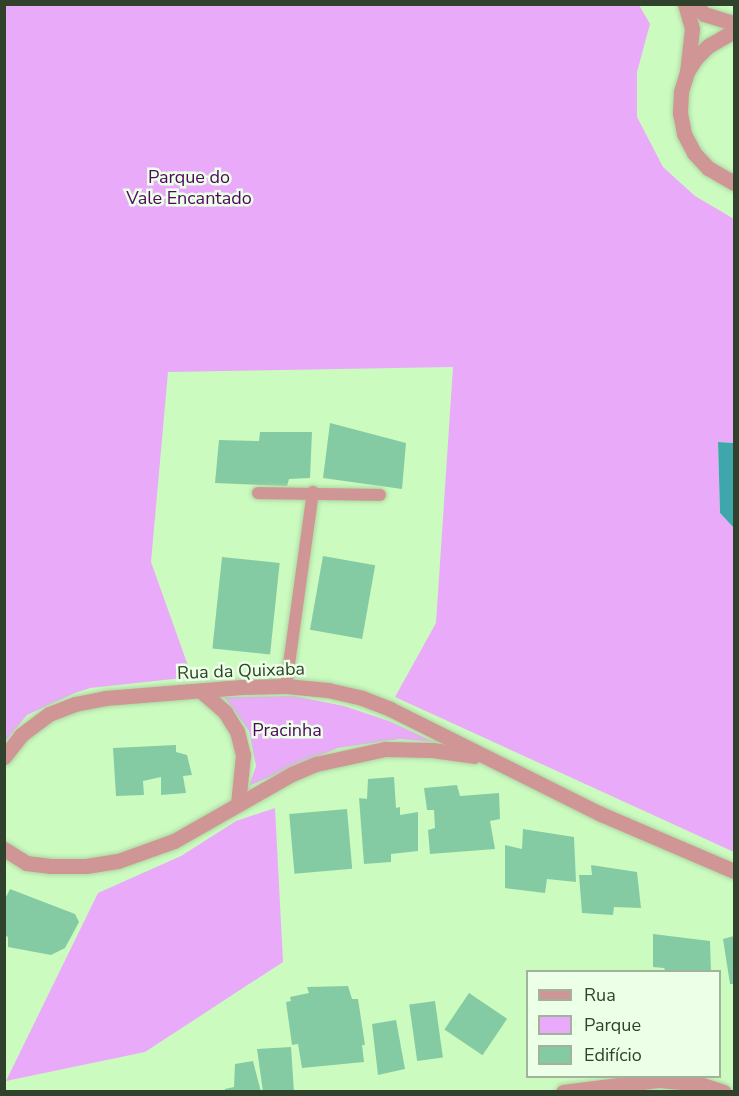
<!DOCTYPE html>
<meta charset="utf-8">
<style>
body{margin:0}
#map{position:relative;width:739px;height:1096px;overflow:hidden;background:#ccfbc0;font-family:"Nunito Sans",sans-serif}
div>[style]{position:absolute}
[style*='--x']{left:calc(var(--x)*1px);top:calc(var(--y)*1px);width:calc(var(--w)*1px);rotate:calc(var(--a)*1deg)}
.green>*{inset:0;background:#eaaafa}
.water>*{inset:0;background:#3fa7ab}
.building>*{inset:0;background:#84cba4;transform-origin:0 0}
.roads{filter:drop-shadow(0 0 2px #add6a2) drop-shadow(0 0 2px #add6a2)}
.service>*{height:12px;margin:-6px;padding:0 6px;transform-origin:6px;border-radius:6px;background:#d09696}
.minor>*{height:15px;margin:-7.5px;padding:0 7.5px;transform-origin:7.5px;border-radius:7.5px;background:#d09696}
.tertiary>*{height:15px;margin:-7.5px;padding:0 7.5px;transform-origin:7.5px;border-radius:7.5px;background:#d09696}
span{translate:-50% -50%;white-space:nowrap;text-align:center;line-height:1.15;-webkit-text-stroke:5px #ecffe7;paint-order:stroke}
.park-label{font-size:18px;color:#520662}
.street-label{font-size:18px;color:#30422b}
.frame{position:absolute;inset:0;border:6px solid #30422b;pointer-events:none}
.legend{position:absolute;left:526px;top:970px;width:195px;height:108px;box-sizing:border-box;background:#ecffe7;border:2px solid #a1b39c;margin:0;padding:8px 10px;list-style:none;font-size:18px;color:#30422b}
.legend li{display:flex;align-items:center;gap:12px;height:30px}
.legend b{width:30px;border:2px solid #a1b39c}
</style>
<div id="map">
<div class="green">
<div style="clip-path:polygon(5px 5px,639px 5px,650px 24px,637px 72px,637px 117px,663px 167px,695px 196px,734px 219px,734px 443px,718px 442px,720px 513px,734px 528px,734px 852px,395px 697px,436px 623px,453px 367px,168px 372px,151px 562px,192px 677px,90px 688px,75px 693px,27px 715px,5px 742px)"></div>
<div style="clip-path:polygon(294px 696px,344px 706px,389px 721px,434px 742px,400px 739px,338px 748px,249px 786px,256px 766px,249px 731px,224px 697px)"></div>
<div style="clip-path:polygon(275px 808px,283px 962px,145px 1052px,6px 1081px,98px 893px,181px 856px,236px 821px)"></div>
</div>
<div class="water">
<div style="clip-path:polygon(718px 442px,734px 443px,734px 528px,720px 513px)"></div>
</div>
<div class="building">
<div style="clip-path:polygon(330px 423px,406px 443px,402px 489px,323px 478px)"></div>
<div style="clip-path:polygon(260px 432px,312px 432px,310px 478px,289px 479px,287px 486px,215px 483px,219px 440px,259px 441px)"></div>
<div style="left:323px;top:556px;width:53px;height:75px;rotate:10deg"></div>
<div style="left:222px;top:557px;width:58px;height:92px;rotate:6deg"></div>
<div style="clip-path:polygon(176px 745px,176px 752px,187px 755px,192px 775px,183px 776px,186px 793px,161px 795px,161px 777px,143px 781px,144px 795px,116px 796px,113px 748px)"></div>
<div style="clip-path:polygon(394px 777px,396px 808px,400px 807px,400px 815px,418px 812px,418px 851px,391px 854px,391px 862px,364px 864px,359px 798px,367px 799px,368px 779px)"></div>
<div style="clip-path:polygon(457px 785px,460px 796px,499px 793px,500px 819px,490px 821px,495px 849px,430px 854px,428px 830px,435px 828px,434px 810px,427px 810px,424px 788px)"></div>
<div style="left:347px;top:809px;width:60px;height:58px;rotate:85deg"></div>
<div style="clip-path:polygon(523px 829px,574px 837px,576px 882px,547px 879px,545px 893px,505px 888px,505px 845px,522px 849px)"></div>
<div style="clip-path:polygon(591px 865px,637px 872px,641px 908px,614px 907px,613px 915px,582px 913px,579px 875px,592px 875px)"></div>
<div style="clip-path:polygon(10px 889px,75px 914px,79px 922px,65px 948px,51px 955px,8px 947px,8px 937px,4px 935px,4px 901px)"></div>
<div style="clip-path:polygon(653px 934px,710px 941px,711px 972px,666px 972px,664px 968px,653px 967px)"></div>
<div style="clip-path:polygon(734px 936px,734px 984px,730px 984px,723px 939px)"></div>
<div style="clip-path:polygon(348px 986px,352px 999px,358px 999px,365px 1045px,362px 1045px,364px 1062px,302px 1068px,298px 1044px,292px 1045px,286px 1002px,291px 1001px,290px 997px,309px 993px,307px 987px)"></div>
<div style="left:469px;top:993px;width:46px;height:44px;rotate:34deg"></div>
<div style="left:435px;top:1001px;width:57px;height:26px;rotate:82deg"></div>
<div style="clip-path:polygon(396px 1020px,405px 1069px,378px 1075px,372px 1024px)"></div>
<div style="clip-path:polygon(291px 1047px,294px 1092px,263px 1092px,257px 1049px)"></div>
<div style="clip-path:polygon(253px 1061px,261px 1092px,225px 1092px,225px 1089px,234px 1087px,235px 1064px)"></div>
</div>
<div class="roads">
<div class="service">
<div style="--x:258;--y:493;--w:122;--a:0.9"></div>
<div style="--x:286;--y:686;--w:196;--a:-82.1"></div>
</div>
<div class="minor">
<div style="--x:685;--y:4;--w:26;--a:74"></div>
<div style="--x:692;--y:29;--w:43;--a:96.6"></div>
<div style="--x:694;--y:4;--w:14;--a:45"></div>
<div style="--x:704;--y:14;--w:31;--a:17"></div>
<div style="--x:201;--y:691;--w:32;--a:41"></div>
<div style="--x:225;--y:712;--w:22;--a:58"></div>
<div style="--x:237;--y:731;--w:25;--a:76"></div>
<div style="--x:243;--y:755;--w:49;--a:95.8"></div>
<div style="--x:4;--y:757;--w:28;--a:-52"></div>
<div style="--x:21;--y:735;--w:35;--a:-37"></div>
<div style="--x:49;--y:714;--w:28;--a:-21"></div>
<div style="--x:75;--y:704;--w:31;--a:-11"></div>
<div style="--x:105;--y:698;--w:137;--a:-4.6"></div>
<div style="--x:242;--y:687;--w:44;--a:-1.3"></div>
<div style="--x:286;--y:686;--w:42;--a:5.4"></div>
<div style="--x:328;--y:690;--w:35;--a:13"></div>
<div style="--x:362;--y:698;--w:30;--a:21"></div>
<div style="--x:390;--y:709;--w:236;--a:26.5"></div>
<div style="--x:601;--y:814;--w:145;--a:23.2"></div>
<div style="--x:4;--y:849;--w:26;--a:32"></div>
<div style="--x:26;--y:863;--w:25;--a:7"></div>
<div style="--x:51;--y:866;--w:35;--a:0"></div>
<div style="--x:86;--y:866;--w:32;--a:-9"></div>
<div style="--x:118;--y:861;--w:59;--a:-19.7"></div>
<div style="--x:174;--y:841;--w:136;--a:-29.6"></div>
<div style="--x:292;--y:774;--w:26;--a:-23"></div>
<div style="--x:316;--y:764;--w:71;--a:-12.3"></div>
<div style="--x:385;--y:749;--w:47;--a:1.2"></div>
<div style="--x:432;--y:750;--w:42;--a:8.1"></div>
<div style="--x:563;--y:1092;--w:96;--a:-7.2"></div>
<div style="--x:658;--y:1080;--w:38;--a:5"></div>
<div style="--x:696;--y:1083;--w:29;--a:18"></div>
</div>
<div class="tertiary">
<div style="--x:734;--y:31;--w:30;--a:150"></div>
<div style="--x:708;--y:46;--w:17;--a:135"></div>
<div style="--x:696;--y:58;--w:17;--a:123"></div>
<div style="--x:687;--y:72;--w:21;--a:107"></div>
<div style="--x:681;--y:92;--w:21;--a:93"></div>
<div style="--x:680;--y:113;--w:21;--a:79"></div>
<div style="--x:684;--y:134;--w:21;--a:62"></div>
<div style="--x:694;--y:153;--w:21;--a:47"></div>
<div style="--x:708;--y:168;--w:30;--a:30"></div>
</div>
</div>
<div class="park-label">
<span style="left:189px;top:188px">Parque do<br>Vale Encantado</span>
<span style="left:287px;top:730px">Pracinha</span>
</div>
<div class="street-label">
<span style="left:241px;top:671px;rotate:-2deg">Rua da Quixaba</span>
</div>
<div class="frame"></div>
<ul class="legend">
<li><b style="height:8px;background:#d09696"></b>Rua</li>
<li><b style="height:16px;background:#eaaafa"></b>Parque</li>
<li><b style="height:16px;background:#84cba4"></b>Edifício</li>
</ul>
</div>
